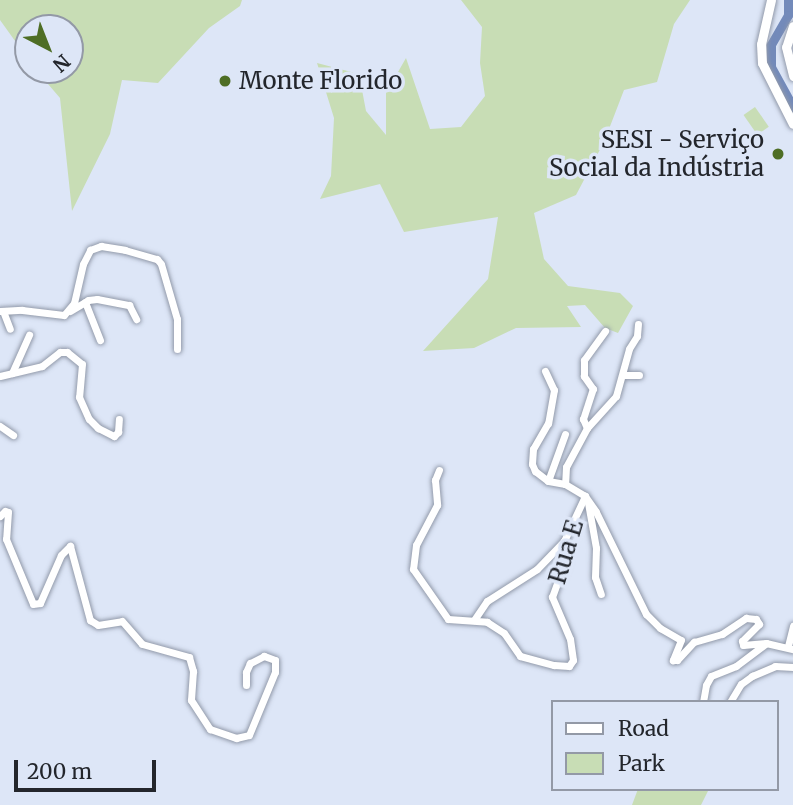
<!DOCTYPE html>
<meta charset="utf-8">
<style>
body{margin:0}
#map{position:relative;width:793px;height:805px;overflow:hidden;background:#dde6f7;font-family:Merriweather,serif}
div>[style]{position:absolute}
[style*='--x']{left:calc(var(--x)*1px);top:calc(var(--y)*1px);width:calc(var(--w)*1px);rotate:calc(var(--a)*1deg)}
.green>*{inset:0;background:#c8ddb5;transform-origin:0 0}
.river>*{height:9px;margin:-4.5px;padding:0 4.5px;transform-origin:4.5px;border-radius:4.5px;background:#738aba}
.roads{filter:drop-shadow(0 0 2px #929aaa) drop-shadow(0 0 2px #929aaa)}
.minor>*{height:7px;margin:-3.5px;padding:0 3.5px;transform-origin:3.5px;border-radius:3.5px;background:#fff}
.major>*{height:9px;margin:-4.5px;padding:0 4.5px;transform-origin:4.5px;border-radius:4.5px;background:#fff}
.dots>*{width:19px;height:19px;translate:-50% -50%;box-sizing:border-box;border:4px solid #dde6f7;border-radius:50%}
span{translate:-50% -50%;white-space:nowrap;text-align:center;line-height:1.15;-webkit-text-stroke:7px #dde6f7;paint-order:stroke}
.poi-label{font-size:24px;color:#23262c}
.left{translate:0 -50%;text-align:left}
.right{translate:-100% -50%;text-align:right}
.street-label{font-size:24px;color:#23262c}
.legend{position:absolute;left:551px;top:700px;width:228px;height:91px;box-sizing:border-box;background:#dde6f7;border:2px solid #9399a6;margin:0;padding:9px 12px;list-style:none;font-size:21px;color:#23262c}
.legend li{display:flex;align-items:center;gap:14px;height:35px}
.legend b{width:35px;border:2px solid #9399a6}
.north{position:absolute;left:14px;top:14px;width:70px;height:70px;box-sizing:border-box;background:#dde6f7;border:2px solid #9399a6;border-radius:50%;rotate:138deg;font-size:19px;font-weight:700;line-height:28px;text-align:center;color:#23262c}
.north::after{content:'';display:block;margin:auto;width:24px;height:32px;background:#4e6e25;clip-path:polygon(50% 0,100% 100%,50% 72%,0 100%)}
.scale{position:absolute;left:14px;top:760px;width:142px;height:32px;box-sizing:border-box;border:4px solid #23262c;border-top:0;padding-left:9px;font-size:21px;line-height:24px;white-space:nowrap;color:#23262c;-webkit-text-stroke:5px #dde6f7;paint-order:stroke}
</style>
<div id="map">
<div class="green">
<div style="clip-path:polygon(0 0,242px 0,240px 6px,209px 28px,158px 83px,122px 80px,110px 134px,72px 211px,60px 98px,36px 70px,70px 70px,70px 28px,28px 28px,28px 59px,0 20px)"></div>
<div style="clip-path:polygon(461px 0,690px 0,674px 24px,657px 82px,624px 90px,604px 142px,576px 195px,534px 213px,544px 259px,568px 286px,620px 293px,633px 306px,618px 333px,605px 328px,585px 305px,567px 306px,581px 327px,516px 328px,474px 348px,423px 351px,488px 279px,498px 217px,404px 232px,380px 184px,320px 199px,331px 176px,334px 118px,317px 63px,359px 74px,366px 111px,386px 135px,386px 93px,406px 58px,430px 129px,461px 127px,485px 96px,480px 63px,482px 27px)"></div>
<div style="left:755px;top:107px;width:24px;height:14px;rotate:55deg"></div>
<div style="clip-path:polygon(638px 789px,709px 789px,701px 805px,632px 805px)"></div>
</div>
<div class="river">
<div style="--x:788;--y:0;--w:15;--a:90"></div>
<div style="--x:788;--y:15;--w:34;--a:120"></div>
<div style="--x:771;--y:45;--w:22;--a:90"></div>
<div style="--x:771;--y:67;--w:46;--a:61.2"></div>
</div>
<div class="roads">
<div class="minor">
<div style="--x:85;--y:302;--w:41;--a:68.5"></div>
<div style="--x:0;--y:311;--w:22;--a:-3"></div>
<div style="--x:22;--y:310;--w:42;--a:6.8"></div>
<div style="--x:64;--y:315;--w:16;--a:-50"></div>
<div style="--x:74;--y:303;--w:40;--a:-77"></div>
<div style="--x:83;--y:264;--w:16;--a:-63"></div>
<div style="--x:90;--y:250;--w:12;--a:-20"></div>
<div style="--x:101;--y:246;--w:24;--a:9"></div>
<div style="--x:125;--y:250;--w:33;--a:16"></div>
<div style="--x:157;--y:259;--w:6;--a:51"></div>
<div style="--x:161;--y:264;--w:57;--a:73.8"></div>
<div style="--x:177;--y:319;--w:30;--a:90"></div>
<div style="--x:3;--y:311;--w:19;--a:69"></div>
<div style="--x:70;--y:311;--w:21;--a:-31"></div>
<div style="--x:88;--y:300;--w:9;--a:-6"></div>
<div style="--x:97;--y:299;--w:33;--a:11"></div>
<div style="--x:129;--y:305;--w:16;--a:63"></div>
<div style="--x:638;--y:324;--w:12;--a:95"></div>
<div style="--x:637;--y:336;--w:15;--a:122"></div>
<div style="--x:629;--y:349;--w:49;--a:105.5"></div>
<div style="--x:616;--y:396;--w:43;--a:132.2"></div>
<div style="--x:587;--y:428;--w:44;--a:118.3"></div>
<div style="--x:566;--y:467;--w:17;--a:93"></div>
<div style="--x:565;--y:484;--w:23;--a:31"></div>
<div style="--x:585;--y:496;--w:19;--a:55"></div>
<div style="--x:596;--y:512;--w:114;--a:63.9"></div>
<div style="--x:646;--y:614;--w:20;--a:45"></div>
<div style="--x:660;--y:628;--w:24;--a:30"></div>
<div style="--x:681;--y:640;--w:22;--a:112"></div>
<div style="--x:673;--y:660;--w:4;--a:0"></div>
<div style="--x:677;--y:660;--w:25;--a:-47"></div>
<div style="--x:694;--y:642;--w:29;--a:-16"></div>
<div style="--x:722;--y:634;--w:29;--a:-34"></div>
<div style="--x:746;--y:618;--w:10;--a:6"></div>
<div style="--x:756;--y:619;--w:6;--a:59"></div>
<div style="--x:759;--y:624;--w:24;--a:135"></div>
<div style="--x:742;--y:641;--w:4;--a:76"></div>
<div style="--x:743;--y:645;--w:23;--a:-5"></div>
<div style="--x:766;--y:643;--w:28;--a:13"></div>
<div style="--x:545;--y:371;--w:21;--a:65"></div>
<div style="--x:554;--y:390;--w:34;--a:100"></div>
<div style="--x:548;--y:423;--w:30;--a:120"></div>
<div style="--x:533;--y:449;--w:15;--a:94"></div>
<div style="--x:532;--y:464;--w:8;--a:67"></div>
<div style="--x:535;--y:471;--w:16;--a:38"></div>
<div style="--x:12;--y:373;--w:42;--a:-65.9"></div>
<div style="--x:624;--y:375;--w:15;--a:0"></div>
<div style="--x:0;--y:376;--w:43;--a:-13.4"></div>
<div style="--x:42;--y:366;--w:23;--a:-38"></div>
<div style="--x:60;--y:352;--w:7;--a:0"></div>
<div style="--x:67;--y:352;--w:19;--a:39"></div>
<div style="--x:82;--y:364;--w:33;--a:95"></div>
<div style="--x:79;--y:397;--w:24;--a:66"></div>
<div style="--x:89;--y:419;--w:13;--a:45"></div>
<div style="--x:98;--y:428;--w:18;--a:27"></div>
<div style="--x:114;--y:436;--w:6;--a:-45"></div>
<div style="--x:118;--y:432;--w:13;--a:-86"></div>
<div style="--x:0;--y:426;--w:16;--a:35"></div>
<div style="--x:587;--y:428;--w:10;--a:-114"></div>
<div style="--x:583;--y:419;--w:32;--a:-72"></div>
<div style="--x:593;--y:389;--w:16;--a:-125"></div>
<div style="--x:584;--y:376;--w:16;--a:-90"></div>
<div style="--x:584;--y:360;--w:36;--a:-54"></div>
<div style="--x:439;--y:470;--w:11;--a:112"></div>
<div style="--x:435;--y:480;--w:25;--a:85"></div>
<div style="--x:437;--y:505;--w:45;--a:117.7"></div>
<div style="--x:416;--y:545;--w:24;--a:97"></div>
<div style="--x:413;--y:569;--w:61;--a:55"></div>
<div style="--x:448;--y:619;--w:39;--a:4"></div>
<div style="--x:487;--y:622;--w:20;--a:33"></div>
<div style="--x:504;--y:633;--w:28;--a:55"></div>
<div style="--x:520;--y:656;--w:35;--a:15"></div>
<div style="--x:554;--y:665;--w:15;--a:4"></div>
<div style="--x:569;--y:666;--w:7;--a:-56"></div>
<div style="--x:573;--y:660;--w:21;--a:-98"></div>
<div style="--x:570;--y:639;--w:46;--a:-113.2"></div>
<div style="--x:552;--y:597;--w:37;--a:-70"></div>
<div style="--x:565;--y:562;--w:21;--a:-93"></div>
<div style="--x:564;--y:541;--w:50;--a:-65"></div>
<div style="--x:565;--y:484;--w:17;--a:-170"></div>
<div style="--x:548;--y:481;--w:50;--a:-70.1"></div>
<div style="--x:588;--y:503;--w:46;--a:79.9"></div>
<div style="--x:596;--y:548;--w:29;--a:92"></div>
<div style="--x:595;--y:577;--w:18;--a:71"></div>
<div style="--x:0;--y:516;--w:7;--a:-45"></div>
<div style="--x:5;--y:511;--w:3;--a:18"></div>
<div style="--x:8;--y:512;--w:27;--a:94"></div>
<div style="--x:6;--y:539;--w:70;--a:67.4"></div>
<div style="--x:33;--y:604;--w:7;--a:-8"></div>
<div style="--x:40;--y:603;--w:52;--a:-66.4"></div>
<div style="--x:61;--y:555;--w:13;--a:-45"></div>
<div style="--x:70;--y:546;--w:77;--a:74.9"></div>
<div style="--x:90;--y:620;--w:9;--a:32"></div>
<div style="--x:98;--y:625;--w:24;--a:-9"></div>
<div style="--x:122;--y:621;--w:30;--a:49"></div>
<div style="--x:142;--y:644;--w:49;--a:15.5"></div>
<div style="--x:189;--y:657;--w:15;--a:74"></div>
<div style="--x:193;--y:671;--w:29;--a:94"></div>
<div style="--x:191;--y:700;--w:35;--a:57"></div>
<div style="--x:210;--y:729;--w:28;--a:19"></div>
<div style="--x:236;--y:738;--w:13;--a:-13"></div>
<div style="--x:249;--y:735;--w:68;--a:-67.6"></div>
<div style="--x:275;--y:672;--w:12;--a:-90"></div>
<div style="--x:275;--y:660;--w:12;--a:-160"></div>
<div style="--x:264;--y:656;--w:16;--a:153"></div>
<div style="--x:250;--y:663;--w:10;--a:114"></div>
<div style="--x:246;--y:672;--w:13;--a:90"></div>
<div style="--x:474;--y:620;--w:23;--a:-56"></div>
<div style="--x:487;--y:601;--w:59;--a:-32.6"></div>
<div style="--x:537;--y:569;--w:39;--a:-46"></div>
<div style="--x:788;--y:646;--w:21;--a:-76"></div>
<div style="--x:703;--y:702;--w:17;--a:-80"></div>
<div style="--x:706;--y:685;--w:10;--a:-61"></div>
<div style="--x:711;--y:676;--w:27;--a:-22"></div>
<div style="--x:736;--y:666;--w:38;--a:-37"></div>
<div style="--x:730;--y:702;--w:21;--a:-59"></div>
<div style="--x:741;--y:684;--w:14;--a:-36"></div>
<div style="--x:752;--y:676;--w:25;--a:-23"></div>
<div style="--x:775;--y:666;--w:18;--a:3"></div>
</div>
<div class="major">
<div style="--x:771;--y:0;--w:45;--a:102.8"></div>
<div style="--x:761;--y:44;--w:19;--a:87"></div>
<div style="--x:762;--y:63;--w:68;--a:63.1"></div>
<div style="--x:793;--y:26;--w:22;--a:108"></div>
<div style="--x:786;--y:47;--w:30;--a:76"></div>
</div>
</div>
<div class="dots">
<div style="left:225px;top:81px;background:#4e6e25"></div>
<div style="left:778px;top:154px;background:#4e6e25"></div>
</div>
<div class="poi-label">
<span class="left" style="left:239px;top:81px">Monte Florido</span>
<span class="right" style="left:764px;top:154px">SESI - Serviço<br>Social da Indústria</span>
</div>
<div class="street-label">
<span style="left:566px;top:552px;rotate:-73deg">Rua E</span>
</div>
<ul class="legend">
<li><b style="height:9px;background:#fff"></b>Road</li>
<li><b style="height:19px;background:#c8ddb5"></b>Park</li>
</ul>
<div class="north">N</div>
<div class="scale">200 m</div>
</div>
